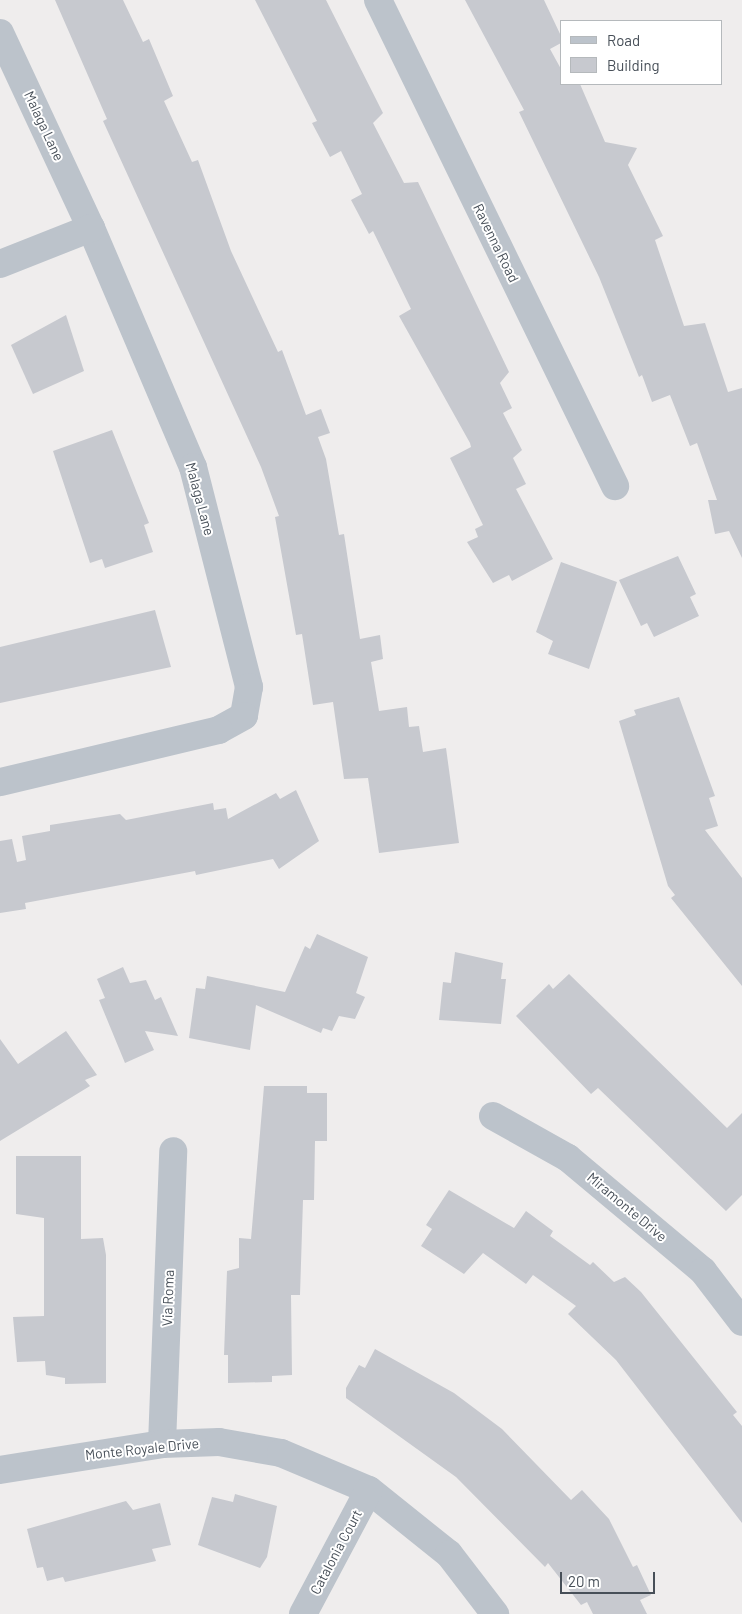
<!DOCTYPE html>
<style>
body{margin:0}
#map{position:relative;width:742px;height:1614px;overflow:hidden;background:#efeded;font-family:Barlow,sans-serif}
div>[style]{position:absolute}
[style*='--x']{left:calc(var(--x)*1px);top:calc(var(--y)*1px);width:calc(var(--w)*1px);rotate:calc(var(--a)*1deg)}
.building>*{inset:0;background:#c7c9cf}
.street>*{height:28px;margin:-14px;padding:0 14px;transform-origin:14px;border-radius:14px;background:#bcc3cb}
span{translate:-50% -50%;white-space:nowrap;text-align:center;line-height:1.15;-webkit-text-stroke:4px #fff;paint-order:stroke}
.street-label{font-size:14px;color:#474f58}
.legend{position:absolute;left:560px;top:20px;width:162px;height:65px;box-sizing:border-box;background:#fff;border:1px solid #b5b9bc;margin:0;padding:6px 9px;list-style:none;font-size:15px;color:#474f58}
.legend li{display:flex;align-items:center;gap:10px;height:25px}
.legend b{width:25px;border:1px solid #b5b9bc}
.scale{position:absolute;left:560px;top:1572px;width:95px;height:22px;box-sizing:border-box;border:2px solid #474f58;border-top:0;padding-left:6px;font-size:15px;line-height:18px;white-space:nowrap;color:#474f58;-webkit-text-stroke:4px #fff;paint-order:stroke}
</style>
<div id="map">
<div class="building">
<div style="clip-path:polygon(55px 0,123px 0,143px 42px,149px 39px,173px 96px,164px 101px,192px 162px,198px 160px,231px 251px,278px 352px,282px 350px,306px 415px,321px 409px,330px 433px,318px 437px,326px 459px,339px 535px,344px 534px,360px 639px,380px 635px,383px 659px,371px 662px,379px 711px,407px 707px,409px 727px,419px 726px,423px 752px,446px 748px,459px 843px,379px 853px,368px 778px,344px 779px,333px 702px,313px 705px,302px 634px,296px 635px,275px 517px,279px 516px,261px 467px,103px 121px,107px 119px)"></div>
<div style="clip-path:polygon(255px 0,326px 0,383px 113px,373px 123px,404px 183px,418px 182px,509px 372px,500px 383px,512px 408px,503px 413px,522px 450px,513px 458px,526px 484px,516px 489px,553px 559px,512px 581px,509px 575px,493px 583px,467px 542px,478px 537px,475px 529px,483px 525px,450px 458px,471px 447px,470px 443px,399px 316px,411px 309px,373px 231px,369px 234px,351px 200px,362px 194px,341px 151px,330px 157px,312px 123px,317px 121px)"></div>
<div style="clip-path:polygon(465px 0,544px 0,561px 36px,561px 43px,550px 49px,561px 69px,561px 84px,580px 84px,605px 142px,637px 148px,628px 165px,663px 236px,655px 240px,684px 326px,705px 323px,728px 392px,742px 388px,742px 558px,729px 531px,715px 534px,708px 500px,717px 500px,697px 443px,690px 446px,670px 395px,652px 402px,642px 375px,639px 377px,599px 277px,519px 112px,524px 110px)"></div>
<div style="clip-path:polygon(66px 315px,84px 371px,33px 394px,11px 345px)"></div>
<div style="clip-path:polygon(112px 430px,149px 523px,144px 525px,153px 552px,105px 568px,102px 559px,90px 563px,53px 451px)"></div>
<div style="clip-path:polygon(678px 556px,696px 594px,690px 597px,699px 616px,654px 637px,647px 623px,641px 626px,619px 580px)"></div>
<div style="clip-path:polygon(561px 562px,617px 582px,589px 669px,548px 654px,553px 641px,536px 632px)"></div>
<div style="clip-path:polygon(155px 610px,171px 667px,0 703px,0 647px)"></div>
<div style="clip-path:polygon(679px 697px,715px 796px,709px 798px,718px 826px,705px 830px,742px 878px,742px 986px,671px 898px,675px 895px,668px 886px,619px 721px,636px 715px,634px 710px)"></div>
<div style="clip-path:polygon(296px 790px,319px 841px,279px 869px,273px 859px,196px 875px,195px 871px,25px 903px,26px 909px,0 913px,0 841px,12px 839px,17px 862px,26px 860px,22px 836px,50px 831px,50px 825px,120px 814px,126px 820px,213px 803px,214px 810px,226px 808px,228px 819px,276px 793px,280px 799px)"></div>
<div style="clip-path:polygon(317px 934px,368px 957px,356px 993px,365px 997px,355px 1019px,339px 1016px,332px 1031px,323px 1028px,321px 1033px,256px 1005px,250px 1050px,189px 1038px,196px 988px,205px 989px,207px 976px,285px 992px,305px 946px,310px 949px)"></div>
<div style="clip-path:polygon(455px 952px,503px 963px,501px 979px,506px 979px,501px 1024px,439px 1020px,443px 982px,451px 983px)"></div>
<div style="clip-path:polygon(123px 967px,130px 983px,146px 980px,155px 1000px,161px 997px,178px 1036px,145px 1031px,154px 1050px,125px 1063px,99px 1000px,105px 998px,97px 979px)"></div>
<div style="clip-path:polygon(569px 974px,727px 1128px,742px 1113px,742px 1195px,726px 1211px,598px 1088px,591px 1094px,516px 1016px,549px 984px,553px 989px)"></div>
<div style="clip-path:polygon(66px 1031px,97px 1075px,85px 1080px,90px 1086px,0 1141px,0 1039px,18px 1064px)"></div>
<div style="clip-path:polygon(264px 1086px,307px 1086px,307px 1093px,327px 1093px,327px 1141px,315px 1141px,314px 1200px,303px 1200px,300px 1295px,291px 1295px,292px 1375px,272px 1376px,272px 1382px,228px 1383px,228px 1355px,224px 1355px,227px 1271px,239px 1268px,239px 1238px,251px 1239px)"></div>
<div style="clip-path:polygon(16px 1156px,81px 1156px,81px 1239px,103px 1238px,106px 1255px,106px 1383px,65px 1384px,65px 1378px,46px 1375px,45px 1361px,17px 1362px,13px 1317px,44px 1316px,44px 1218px,16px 1214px)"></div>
<div style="clip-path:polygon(449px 1190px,514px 1228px,526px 1211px,553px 1231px,550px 1236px,590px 1265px,593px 1262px,614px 1282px,625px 1277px,641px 1292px,737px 1412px,733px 1415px,742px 1426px,742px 1523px,616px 1360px,568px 1314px,576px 1306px,533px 1275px,526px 1284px,483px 1253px,464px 1274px,421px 1246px,432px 1229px,426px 1225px)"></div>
<div style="clip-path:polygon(375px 1349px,454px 1393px,502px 1429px,571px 1500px,582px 1490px,609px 1519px,633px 1567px,637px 1565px,651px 1595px,640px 1600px,647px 1614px,593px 1614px,587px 1602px,581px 1605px,548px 1563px,545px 1567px,456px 1477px,346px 1398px,346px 1388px,359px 1365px,365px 1368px)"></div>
<div style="clip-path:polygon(235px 1494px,277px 1506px,267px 1557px,260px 1568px,198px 1545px,212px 1497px,233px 1502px)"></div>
<div style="clip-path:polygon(126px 1501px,133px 1510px,160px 1503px,171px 1545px,152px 1549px,156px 1561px,65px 1582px,63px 1577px,47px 1581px,43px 1567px,37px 1568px,27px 1529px)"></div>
</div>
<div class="street">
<div style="--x:378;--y:0;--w:541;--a:64"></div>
<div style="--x:0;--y:33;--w:215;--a:65"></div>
<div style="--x:91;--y:228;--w:260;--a:66.9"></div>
<div style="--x:193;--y:467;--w:227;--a:75.7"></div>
<div style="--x:249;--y:687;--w:29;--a:100"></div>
<div style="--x:244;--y:716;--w:29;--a:151"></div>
<div style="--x:219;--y:730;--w:225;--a:166.6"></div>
<div style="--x:0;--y:264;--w:98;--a:-21.6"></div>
<div style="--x:493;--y:1116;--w:86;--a:29.2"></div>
<div style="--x:568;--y:1158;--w:176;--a:39.9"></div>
<div style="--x:703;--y:1271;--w:64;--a:52.6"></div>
<div style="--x:162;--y:1444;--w:293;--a:-87.8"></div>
<div style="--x:0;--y:1470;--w:164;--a:-9.1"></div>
<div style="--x:162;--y:1444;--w:57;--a:-2"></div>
<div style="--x:219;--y:1442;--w:63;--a:10.1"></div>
<div style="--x:281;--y:1453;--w:95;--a:22.8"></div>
<div style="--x:369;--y:1490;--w:102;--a:38.7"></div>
<div style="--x:449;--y:1554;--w:76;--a:52.5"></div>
<div style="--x:303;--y:1614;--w:140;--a:-62"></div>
</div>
<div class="street-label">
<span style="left:44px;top:126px;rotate:65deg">Malaga Lane</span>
<span style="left:496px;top:243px;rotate:64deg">Ravenna Road</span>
<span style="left:200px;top:499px;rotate:75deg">Malaga Lane</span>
<span style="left:627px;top:1207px;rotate:40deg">Miramonte Drive</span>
<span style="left:168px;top:1298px;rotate:-88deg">Via Roma</span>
<span style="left:142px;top:1449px;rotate:-6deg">Monte Royale Drive</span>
<span style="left:336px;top:1552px;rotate:-62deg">Catalonia Court</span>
</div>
<ul class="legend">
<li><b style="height:6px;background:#bcc3cb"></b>Road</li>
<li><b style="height:14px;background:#c7c9cf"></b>Building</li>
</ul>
<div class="scale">20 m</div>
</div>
